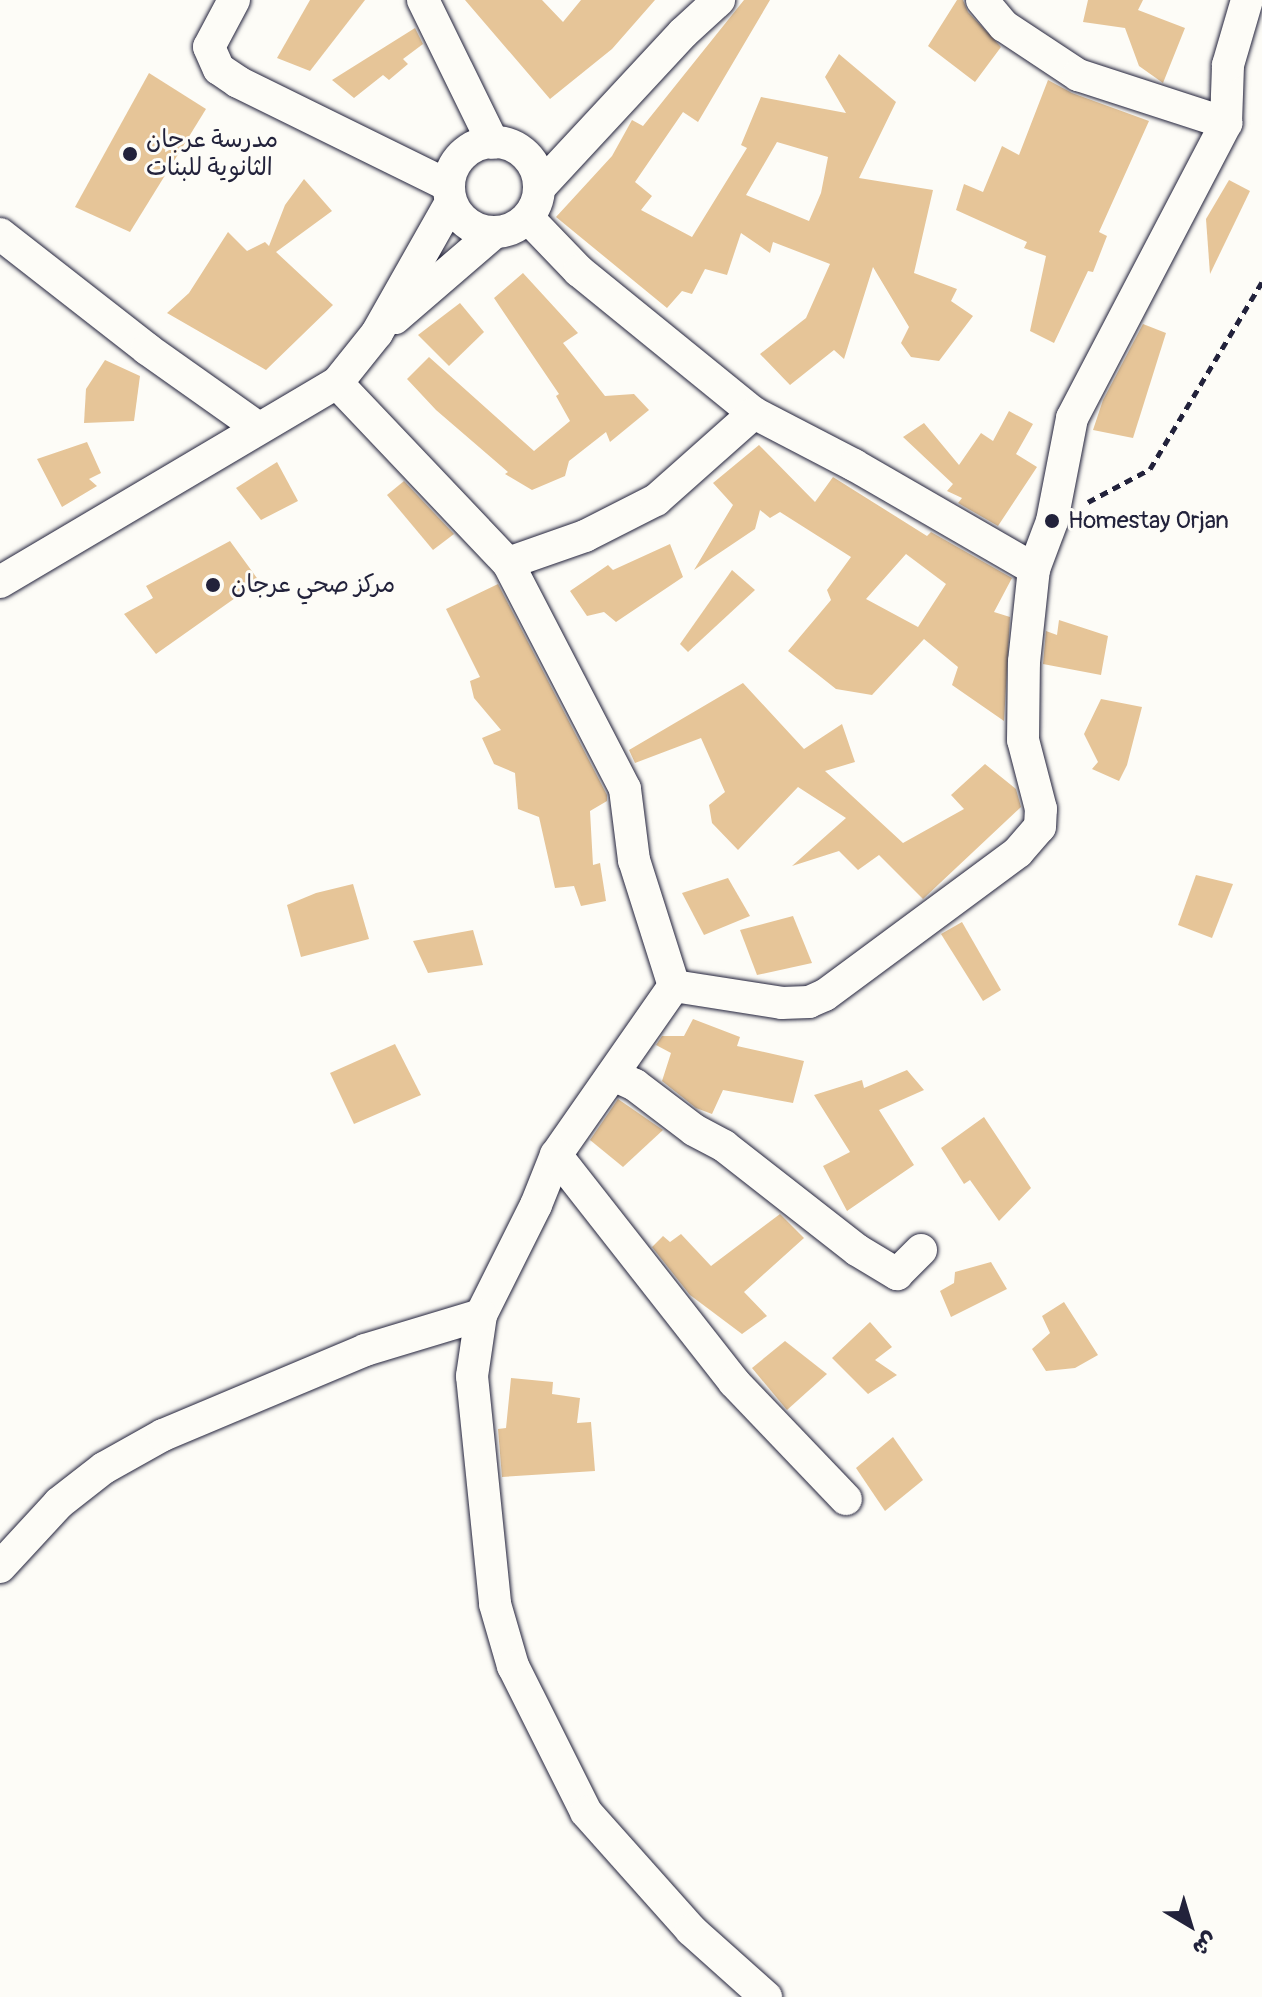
<!DOCTYPE html>
<meta charset="utf-8">
<style>
body{margin:0}
#map{position:relative;width:1262px;height:1997px;overflow:hidden;background:#fdfcf7;font-family:Pangolin,"Playpen Sans Arabic",sans-serif}
div>[style]{position:absolute}
.building>*{inset:0;background:#e6c598}
.path>*{height:5px;margin-top:-2.5px;transform-origin:0;background:repeating-linear-gradient(90deg,#22223b 0 8px,transparent 0 14px)}
.roads{filter:drop-shadow(0 0 2px #22223b) drop-shadow(0 0 2px #22223b)}
.minor>*{height:32px;margin:-16px;padding:0 16px;transform-origin:16px;border-radius:16px;background:#fdfcf7}
.minor>.ring{margin:-16px;padding:0;box-sizing:content-box;background:none;border:32px solid #fdfcf7;border-radius:50%}
.dots>*{width:22px;height:22px;translate:-50% -50%;box-sizing:border-box;border:4px solid #fdfcf7;border-radius:50%}
span{translate:-50% -50%;white-space:nowrap;text-align:center;line-height:1.15;-webkit-text-stroke:6px #fdfcf7;paint-order:stroke}
.poi-label{font-size:24px;color:#22223b}
.left{translate:0 -50%;text-align:left}
.north{position:absolute;left:1150px;top:1885px;width:80px;height:80px;-webkit-text-stroke:6px #fdfcf7;paint-order:stroke;rotate:142deg;font-size:22px;font-weight:700;line-height:32px;text-align:center;color:#22223b}
.north::after{content:'';display:block;margin:auto;width:28px;height:36px;background:#22223b;clip-path:polygon(50% 0,100% 100%,50% 72%,0 100%)}
</style>
<div id="map">
<div class="building">
<div style="clip-path:polygon(310px 0,365px 0,310px 71px,277px 58px)"></div>
<div style="clip-path:polygon(465px 0,542px 0,563px 22px,581px 0,655px 0,612px 49px,550px 99px)"></div>
<div style="clip-path:polygon(evenodd,744px 0,770px 0,698px 122px,683px 112px,635px 182px,652px 196px,641px 210px,692px 237px,747px 148px,741px 145px,761px 97px,846px 113px,825px 77px,839px 54px,896px 102px,859px 178px,933px 190px,914px 273px,957px 289px,951px 301px,973px 316px,939px 361px,911px 357px,901px 343px,909px 327px,873px 267px,844px 359px,834px 350px,790px 385px,760px 354px,806px 318px,830px 264px,773px 242px,770px 253px,741px 233px,727px 275px,705px 269px,692px 294px,682px 291px,667px 308px,556px 217px,612px 156px,632px 120px,643px 126px,744px 0,777px 142px,828px 157px,821px 193px,809px 221px,746px 195px,777px 142px)"></div>
<div style="clip-path:polygon(957px 0,963px 0,968px 12px,1001px 47px,975px 82px,928px 46px)"></div>
<div style="clip-path:polygon(1088px 0,1143px 0,1138px 10px,1185px 28px,1163px 83px,1139px 66px,1125px 28px,1083px 22px)"></div>
<div style="clip-path:polygon(415px 28px,423px 44px,403px 59px,408px 64px,389px 80px,383px 75px,354px 98px,332px 80px)"></div>
<div style="clip-path:polygon(149px 73px,206px 109px,130px 232px,75px 207px)"></div>
<div style="clip-path:polygon(1048px 80px,1072px 93px,1149px 121px,1099px 232px,1107px 236px,1093px 272px,1088px 271px,1054px 343px,1030px 331px,1046px 256px,1024px 248px,1027px 242px,956px 210px,964px 184px,983px 192px,1002px 146px,1019px 155px)"></div>
<div style="clip-path:polygon(304px 179px,332px 211px,276px 252px,333px 305px,266px 370px,167px 313px,189px 293px,228px 232px,247px 251px,265px 242px,269px 246px,285px 205px)"></div>
<div style="clip-path:polygon(1229px 180px,1250px 191px,1210px 274px,1206px 219px)"></div>
<div style="clip-path:polygon(523px 273px,578px 333px,563px 343px,605px 396px,634px 394px,649px 410px,610px 442px,606px 432px,569px 461px,565px 476px,532px 490px,505px 474px,508px 472px,436px 410px,407px 379px,429px 357px,534px 451px,570px 421px,556px 396px,559px 394px,494px 298px)"></div>
<div style="clip-path:polygon(460px 303px,484px 332px,449px 366px,418px 335px)"></div>
<div style="clip-path:polygon(1143px 324px,1166px 333px,1133px 438px,1093px 430px,1103px 400px)"></div>
<div style="clip-path:polygon(105px 360px,140px 376px,134px 421px,84px 423px,86px 389px)"></div>
<div style="clip-path:polygon(1009px 411px,1033px 424px,1016px 454px,1037px 467px,998px 526px,958px 503px,962px 498px,947px 491px,953px 484px,903px 437px,924px 423px,959px 465px,981px 433px,993px 441px)"></div>
<div style="clip-path:polygon(87px 442px,101px 473px,89px 479px,97px 486px,62px 507px,37px 459px)"></div>
<div style="clip-path:polygon(evenodd,759px 445px,815px 502px,833px 477px,927px 536px,931px 532px,1012px 578px,994px 612px,1010px 617px,1004px 721px,952px 685px,958px 667px,924px 639px,872px 695px,836px 689px,788px 651px,831px 600px,827px 590px,851px 557px,780px 512px,770px 518px,760px 510px,755px 529px,694px 570px,733px 505px,713px 483px,759px 445px,906px 554px,946px 584px,918px 627px,866px 599px,906px 554px)"></div>
<div style="clip-path:polygon(277px 462px,298px 501px,261px 520px,236px 488px)"></div>
<div style="clip-path:polygon(404px 481px,454px 534px,433px 550px,387px 495px)"></div>
<div style="clip-path:polygon(230px 541px,259px 581px,156px 654px,124px 614px,153px 598px,146px 586px)"></div>
<div style="clip-path:polygon(670px 544px,683px 577px,616px 622px,604px 612px,587px 616px,570px 591px,608px 565px,613px 570px)"></div>
<div style="clip-path:polygon(732px 570px,755px 590px,688px 652px,680px 644px)"></div>
<div style="clip-path:polygon(498px 584px,607px 795px,607px 801px,590px 811px,593px 865px,600px 863px,606px 901px,581px 906px,574px 886px,555px 888px,539px 817px,518px 809px,515px 773px,494px 764px,482px 738px,501px 730px,474px 698px,470px 681px,480px 677px,446px 609px)"></div>
<div style="clip-path:polygon(1059px 620px,1108px 636px,1101px 675px,1043px 664px,1046px 631px,1057px 635px)"></div>
<div style="clip-path:polygon(743px 683px,804px 749px,842px 724px,855px 762px,825px 771px,903px 843px,964px 809px,951px 795px,985px 764px,1016px 789px,1021px 807px,923px 899px,879px 855px,858px 870px,839px 851px,792px 866px,846px 818px,798px 787px,738px 850px,712px 823px,709px 805px,725px 792px,701px 738px,635px 763px,629px 750px)"></div>
<div style="clip-path:polygon(1101px 699px,1142px 707px,1127px 765px,1119px 781px,1092px 769px,1098px 762px,1084px 734px)"></div>
<div style="clip-path:polygon(1196px 875px,1233px 884px,1212px 938px,1178px 925px)"></div>
<div style="clip-path:polygon(728px 878px,750px 916px,704px 935px,682px 893px)"></div>
<div style="clip-path:polygon(353px 884px,369px 939px,301px 957px,287px 905px,316px 893px)"></div>
<div style="clip-path:polygon(793px 916px,812px 963px,757px 975px,740px 930px)"></div>
<div style="clip-path:polygon(962px 922px,1001px 990px,983px 1001px,941px 934px)"></div>
<div style="clip-path:polygon(473px 930px,483px 965px,428px 973px,413px 941px)"></div>
<div style="clip-path:polygon(693px 1019px,740px 1037px,737px 1046px,804px 1061px,793px 1103px,723px 1090px,712px 1114px,696px 1108px,662px 1081px,671px 1053px,656px 1045px,662px 1036px,684px 1036px)"></div>
<div style="clip-path:polygon(395px 1044px,421px 1095px,354px 1124px,330px 1073px)"></div>
<div style="clip-path:polygon(907px 1070px,924px 1090px,879px 1110px,914px 1165px,847px 1211px,823px 1166px,850px 1152px,814px 1095px,862px 1080px,864px 1088px)"></div>
<div style="clip-path:polygon(618px 1099px,663px 1130px,623px 1167px,590px 1140px)"></div>
<div style="clip-path:polygon(984px 1117px,1031px 1188px,999px 1221px,970px 1180px,964px 1184px,941px 1148px)"></div>
<div style="clip-path:polygon(780px 1214px,804px 1238px,744px 1292px,767px 1316px,742px 1334px,690px 1295px,652px 1247px,663px 1236px,670px 1242px,681px 1234px,711px 1266px)"></div>
<div style="clip-path:polygon(991px 1262px,1007px 1289px,951px 1317px,940px 1291px,954px 1283px,955px 1272px)"></div>
<div style="clip-path:polygon(1064px 1302px,1098px 1355px,1075px 1368px,1046px 1371px,1032px 1349px,1050px 1333px,1042px 1316px)"></div>
<div style="clip-path:polygon(870px 1322px,892px 1347px,875px 1360px,897px 1375px,868px 1394px,832px 1358px)"></div>
<div style="clip-path:polygon(785px 1341px,827px 1374px,787px 1410px,752px 1368px)"></div>
<div style="clip-path:polygon(511px 1378px,553px 1382px,552px 1394px,580px 1398px,577px 1423px,591px 1422px,595px 1471px,502px 1477px,498px 1429px,506px 1428px)"></div>
<div style="clip-path:polygon(893px 1437px,923px 1480px,885px 1511px,856px 1468px)"></div>
</div>
<div class="path">
<div style="left:1088px;top:502px;width:70px;rotate:-28deg"></div>
<div style="left:1150px;top:469px;width:218px;rotate:-59.1deg"></div>
</div>
<div class="roads">
<div class="minor">
<div style="left:234px;top:0;width:53px;rotate:118deg"></div>
<div style="left:209px;top:47px;width:24px;rotate:66deg"></div>
<div style="left:219px;top:69px;width:23px;rotate:34deg"></div>
<div style="left:238px;top:82px;width:235px;rotate:26.2deg"></div>
<div style="left:423px;top:0;width:159px;rotate:63.9deg"></div>
<div style="left:982px;top:0;width:34px;rotate:50deg"></div>
<div style="left:1004px;top:26px;width:89px;rotate:33.5deg"></div>
<div style="left:1078px;top:75px;width:156px;rotate:18deg"></div>
<div class="ring" style="left:449px;top:142px;width:58px;height:58px"></div>
<div style="left:539px;top:188px;width:212px;rotate:-47.1deg"></div>
<div style="left:683px;top:33px;width:49px;rotate:-42.5deg"></div>
<div style="left:528px;top:218px;width:74px;rotate:46.1deg"></div>
<div style="left:579px;top:271px;width:225px;rotate:39.1deg"></div>
<div style="left:754px;top:413px;width:113px;rotate:27.5deg"></div>
<div style="left:854px;top:465px;width:208px;rotate:30deg"></div>
<div style="left:0;top:234px;width:187px;rotate:38deg"></div>
<div style="left:147px;top:349px;width:135px;rotate:35.3deg"></div>
<div style="left:395px;top:318px;width:132px;rotate:-40.7deg"></div>
<div style="left:337px;top:383px;width:248px;rotate:46.5deg"></div>
<div style="left:508px;top:563px;width:254px;rotate:62.6deg"></div>
<div style="left:625px;top:789px;width:72px;rotate:82.8deg"></div>
<div style="left:634px;top:860px;width:132px;rotate:72.4deg"></div>
<div style="left:674px;top:986px;width:206px;rotate:124.9deg"></div>
<div style="left:556px;top:1155px;width:54px;rotate:111.8deg"></div>
<div style="left:536px;top:1205px;width:123px;rotate:116.6deg"></div>
<div style="left:481px;top:1315px;width:62px;rotate:98.4deg"></div>
<div style="left:472px;top:1376px;width:229px;rotate:84.2deg"></div>
<div style="left:495px;top:1604px;width:65px;rotate:73.8deg"></div>
<div style="left:513px;top:1666px;width:163px;rotate:63.4deg"></div>
<div style="left:586px;top:1812px;width:158px;rotate:48.3deg"></div>
<div style="left:691px;top:1930px;width:101px;rotate:41.8deg"></div>
<div style="left:508px;top:563px;width:82px;rotate:-19.3deg"></div>
<div style="left:585px;top:536px;width:80px;rotate:-26.9deg"></div>
<div style="left:656px;top:500px;width:131px;rotate:-41.6deg"></div>
<div style="left:0;top:582px;width:391px;rotate:-30.6deg"></div>
<div style="left:337px;top:383px;width:64px;rotate:-51.3deg"></div>
<div style="left:377px;top:333px;width:150px;rotate:-60.5deg"></div>
<div style="left:674px;top:986px;width:109px;rotate:8.9deg"></div>
<div style="left:782px;top:1003px;width:27px;rotate:-2deg"></div>
<div style="left:809px;top:1002px;width:17px;rotate:-24deg"></div>
<div style="left:825px;top:995px;width:240px;rotate:-36.5deg"></div>
<div style="left:1018px;top:852px;width:33px;rotate:-49deg"></div>
<div style="left:1040px;top:827px;width:18px;rotate:-87deg"></div>
<div style="left:1041px;top:809px;width:71px;rotate:-104.6deg"></div>
<div style="left:1023px;top:740px;width:78px;rotate:-89.3deg"></div>
<div style="left:1024px;top:662px;width:94px;rotate:-83.9deg"></div>
<div style="left:1034px;top:569px;width:51px;rotate:-69.4deg"></div>
<div style="left:1052px;top:521px;width:105px;rotate:-79deg"></div>
<div style="left:1072px;top:418px;width:333px;rotate:-62.4deg"></div>
<div style="left:1226px;top:123px;width:58px;rotate:-88deg"></div>
<div style="left:1228px;top:65px;width:68px;rotate:-73.7deg"></div>
<div style="left:613px;top:1075px;width:24px;rotate:24deg"></div>
<div style="left:635px;top:1085px;width:74px;rotate:37.3deg"></div>
<div style="left:694px;top:1130px;width:34px;rotate:28deg"></div>
<div style="left:724px;top:1146px;width:169px;rotate:38deg"></div>
<div style="left:857px;top:1250px;width:47px;rotate:31deg"></div>
<div style="left:897px;top:1274px;width:34px;rotate:-45deg"></div>
<div style="left:556px;top:1155px;width:288px;rotate:51.9deg"></div>
<div style="left:734px;top:1382px;width:162px;rotate:46.3deg"></div>
<div style="left:0;top:1567px;width:87px;rotate:-47.3deg"></div>
<div style="left:59px;top:1503px;width:57px;rotate:-37.9deg"></div>
<div style="left:104px;top:1468px;width:68px;rotate:-29.2deg"></div>
<div style="left:163px;top:1435px;width:219px;rotate:-22.8deg"></div>
<div style="left:365px;top:1350px;width:121px;rotate:-16.8deg"></div>
</div>
</div>
<div class="dots">
<div style="left:130px;top:154px;background:#22223b"></div>
<div style="left:1052px;top:521px;background:#22223b"></div>
<div style="left:213px;top:585px;background:#22223b"></div>
</div>
<div class="poi-label">
<span class="left" style="left:146px;top:154px">مدرسة عرجان<br>الثانوية للبنات</span>
<span class="left" style="left:1068px;top:521px">Homestay Orjan</span>
<span class="left" style="left:231px;top:585px">مركز صحي عرجان</span>
</div>
<div class="north">ش</div>
</div>
